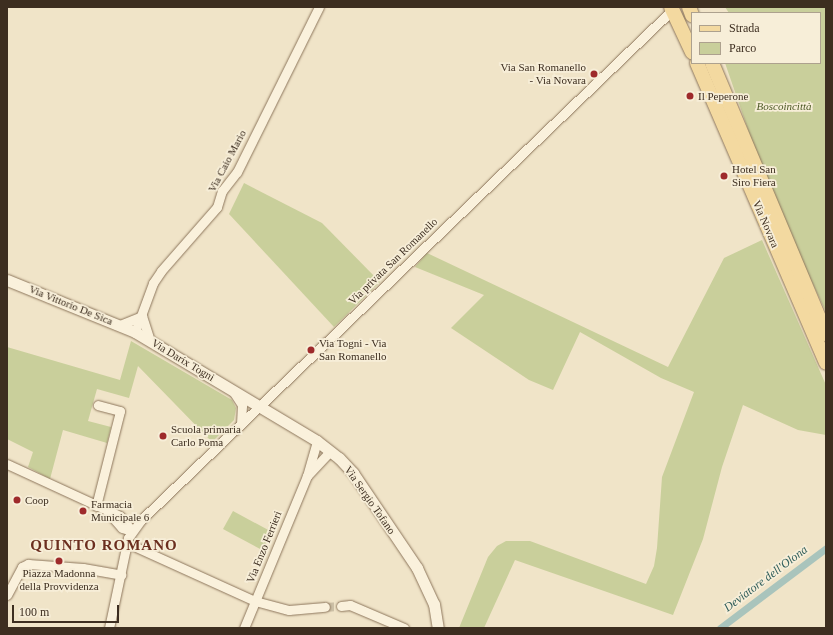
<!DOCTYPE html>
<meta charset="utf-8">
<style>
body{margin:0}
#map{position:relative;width:833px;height:635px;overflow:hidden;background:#f0e4c8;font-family:Georgia,serif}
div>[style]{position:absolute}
.green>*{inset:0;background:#c9cf9b}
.canal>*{height:7px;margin:-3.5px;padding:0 3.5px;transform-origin:3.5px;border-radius:3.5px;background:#a9c4bc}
.minor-tunnel>*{height:9px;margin-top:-4.5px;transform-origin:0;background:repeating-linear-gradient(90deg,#ccc0a6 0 9px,transparent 0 13.5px)}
.roads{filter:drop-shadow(0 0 1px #8d765c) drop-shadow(0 0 1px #8d765c)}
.minor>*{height:9px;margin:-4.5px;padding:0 4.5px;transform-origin:4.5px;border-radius:4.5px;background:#faf1dc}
.tertiary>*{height:11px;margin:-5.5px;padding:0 5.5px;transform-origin:5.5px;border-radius:5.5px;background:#faf1dc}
.primary>*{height:14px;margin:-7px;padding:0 7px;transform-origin:7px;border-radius:7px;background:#f3d9a0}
.dots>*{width:11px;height:11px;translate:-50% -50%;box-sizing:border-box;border:2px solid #f7eed8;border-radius:50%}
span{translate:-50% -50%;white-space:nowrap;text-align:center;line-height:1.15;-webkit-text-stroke:3.5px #f7eed8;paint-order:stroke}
.poi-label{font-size:11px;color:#3d2e20}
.right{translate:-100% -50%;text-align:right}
.left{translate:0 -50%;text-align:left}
.park-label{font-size:11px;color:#4d5a26;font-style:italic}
.street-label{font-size:11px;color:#3d2e20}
.water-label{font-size:12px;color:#2f5d5a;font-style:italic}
.district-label{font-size:15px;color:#6b2e1e;font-weight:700;letter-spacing:1px}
.frame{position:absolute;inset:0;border:8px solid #3d2e20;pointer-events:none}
.legend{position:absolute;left:691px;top:12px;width:130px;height:52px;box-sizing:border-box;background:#f7eed8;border:1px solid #ada18e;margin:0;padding:5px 7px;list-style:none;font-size:12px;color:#3d2e20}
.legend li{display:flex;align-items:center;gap:8px;height:20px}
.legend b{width:20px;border:1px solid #ada18e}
.scale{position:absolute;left:12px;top:605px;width:107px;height:18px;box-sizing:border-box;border:2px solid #3d2e20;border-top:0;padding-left:5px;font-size:12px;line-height:14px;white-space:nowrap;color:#3d2e20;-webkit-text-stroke:3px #f7eed8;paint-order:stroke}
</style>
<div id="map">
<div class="green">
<div style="clip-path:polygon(725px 7px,826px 7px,826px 312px,770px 193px,725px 63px,820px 63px,820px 13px,729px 13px)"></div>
<div style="clip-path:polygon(244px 183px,322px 223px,380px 282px,334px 327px,229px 214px)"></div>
<div style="clip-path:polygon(762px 240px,826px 385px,826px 435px,798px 430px,743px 405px,722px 467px,703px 539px,673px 615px,515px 560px,484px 628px,459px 628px,488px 557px,497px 546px,506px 541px,530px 541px,646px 584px,654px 566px,657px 548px,662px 477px,694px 392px,661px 378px,580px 332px,553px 390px,529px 380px,451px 328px,484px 295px,415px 267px,427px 253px,668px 367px,724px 258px)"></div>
<div style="clip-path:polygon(131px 341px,232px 400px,236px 408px,234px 420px,212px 442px,138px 366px,129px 398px,97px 389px,88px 421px,111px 427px,107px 443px,63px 430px,50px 479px,28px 467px,33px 452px,7px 439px,7px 347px,120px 380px)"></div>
<div style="clip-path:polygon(233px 511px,272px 532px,262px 550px,223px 529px)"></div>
</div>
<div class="canal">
<div style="left:720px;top:628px;width:133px;rotate:-37deg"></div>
</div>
<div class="minor-tunnel">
<div style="left:325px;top:607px;width:16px;rotate:-4deg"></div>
</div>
<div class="roads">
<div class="minor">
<div style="left:142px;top:316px;width:25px;rotate:72deg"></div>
<div style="left:120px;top:325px;width:24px;rotate:-22deg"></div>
<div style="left:135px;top:332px;width:52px;rotate:-69.8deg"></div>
<div style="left:153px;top:283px;width:14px;rotate:-56deg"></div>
<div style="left:161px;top:271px;width:85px;rotate:-48.8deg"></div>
<div style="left:217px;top:207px;width:17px;rotate:-73deg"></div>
<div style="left:222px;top:191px;width:24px;rotate:-52deg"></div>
<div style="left:237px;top:172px;width:184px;rotate:-63.6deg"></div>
<div style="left:233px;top:391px;width:17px;rotate:57deg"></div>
<div style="left:242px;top:405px;width:19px;rotate:93deg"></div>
<div style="left:7px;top:464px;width:124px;rotate:24.7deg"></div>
<div style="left:120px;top:516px;width:19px;rotate:51deg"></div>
<div style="left:307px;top:476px;width:34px;rotate:-47deg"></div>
<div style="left:96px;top:506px;width:98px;rotate:-75.8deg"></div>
<div style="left:120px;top:411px;width:23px;rotate:-165deg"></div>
<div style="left:108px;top:512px;width:21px;rotate:49deg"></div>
<div style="left:122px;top:528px;width:10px;rotate:17deg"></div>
<div style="left:127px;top:543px;width:141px;rotate:24.4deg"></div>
<div style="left:255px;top:601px;width:35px;rotate:15deg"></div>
<div style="left:289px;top:610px;width:36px;rotate:-5deg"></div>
<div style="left:7px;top:595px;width:32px;rotate:-62deg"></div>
<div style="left:22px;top:567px;width:7px;rotate:-27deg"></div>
<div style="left:28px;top:564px;width:55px;rotate:4.2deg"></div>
<div style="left:83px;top:568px;width:39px;rotate:10deg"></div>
<div style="left:341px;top:606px;width:9px;rotate:-6deg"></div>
<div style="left:350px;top:605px;width:59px;rotate:23.1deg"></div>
<div style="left:109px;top:628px;width:92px;rotate:-78.1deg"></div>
<div style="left:128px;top:538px;width:22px;rotate:-54deg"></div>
<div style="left:141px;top:520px;width:736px;rotate:-43.84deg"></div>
<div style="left:244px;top:628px;width:165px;rotate:-67.5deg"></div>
<div style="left:307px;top:476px;width:36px;rotate:-74deg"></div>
</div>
<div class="tertiary">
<div style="left:7px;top:280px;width:138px;rotate:22.1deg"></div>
<div style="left:135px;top:332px;width:212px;rotate:30.9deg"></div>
<div style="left:317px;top:441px;width:28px;rotate:38deg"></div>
<div style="left:339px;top:458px;width:21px;rotate:47deg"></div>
<div style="left:353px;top:473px;width:115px;rotate:56deg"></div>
<div style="left:417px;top:568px;width:40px;rotate:65deg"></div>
<div style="left:434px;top:604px;width:24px;rotate:81deg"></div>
</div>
<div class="primary">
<div style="left:671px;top:7px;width:50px;rotate:65deg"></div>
<div style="left:689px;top:7px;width:9px;rotate:69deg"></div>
<div style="left:697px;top:63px;width:326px;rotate:66.7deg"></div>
<div style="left:712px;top:63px;width:294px;rotate:67.2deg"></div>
</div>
</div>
<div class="dots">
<div style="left:594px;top:74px;background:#9e2a2b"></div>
<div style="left:690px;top:96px;background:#9e2a2b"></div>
<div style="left:724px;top:176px;background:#9e2a2b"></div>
<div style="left:311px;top:350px;background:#9e2a2b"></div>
<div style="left:163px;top:436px;background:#9e2a2b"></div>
<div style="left:17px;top:500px;background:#9e2a2b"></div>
<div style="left:83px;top:511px;background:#9e2a2b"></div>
<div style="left:59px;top:561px;background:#9e2a2b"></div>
</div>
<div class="poi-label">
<span class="right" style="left:586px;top:74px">Via San Romanello<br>- Via Novara</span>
<span class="left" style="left:698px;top:96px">Il Peperone</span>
<span class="left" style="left:732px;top:176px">Hotel San<br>Siro Fiera</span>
<span class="left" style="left:319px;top:350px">Via Togni - Via<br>San Romanello</span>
<span class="left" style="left:171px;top:436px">Scuola primaria<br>Carlo Poma</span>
<span class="left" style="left:25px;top:500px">Coop</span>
<span class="left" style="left:91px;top:511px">Farmacia<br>Municipale 6</span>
<span style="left:59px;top:580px">Piazza Madonna<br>della Provvidenza</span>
</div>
<div class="park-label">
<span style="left:784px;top:106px">Boscoincittà</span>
</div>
<div class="street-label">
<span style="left:227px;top:161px;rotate:-62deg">Via Caio Mario</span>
<span style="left:766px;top:224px;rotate:67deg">Via Novara</span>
<span style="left:393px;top:261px;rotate:-44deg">Via privata San Romanello</span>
<span style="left:71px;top:305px;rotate:22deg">Via Vittorio De Sica</span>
<span style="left:183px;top:360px;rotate:31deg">Via Darix Togni</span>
<span style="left:370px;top:500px;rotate:55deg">Via Sergio Tofano</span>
<span style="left:264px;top:547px;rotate:-68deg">Via Enzo Ferrieri</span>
</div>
<div class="water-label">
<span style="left:766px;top:579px;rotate:-37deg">Deviatore dell'Olona</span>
</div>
<div class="district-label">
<span style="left:104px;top:546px">QUINTO ROMANO</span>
</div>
<div class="frame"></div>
<ul class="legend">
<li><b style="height:5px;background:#f3d9a0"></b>Strada</li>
<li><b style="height:11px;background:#c9cf9b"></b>Parco</li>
</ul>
<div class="scale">100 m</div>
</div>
